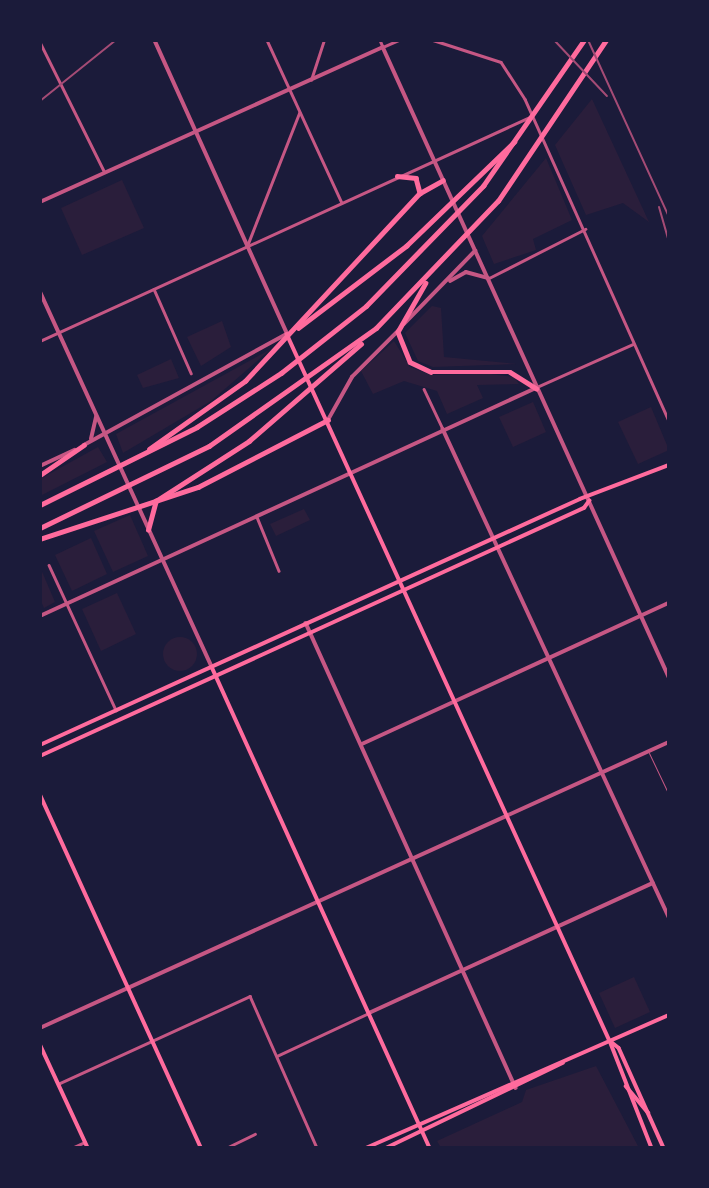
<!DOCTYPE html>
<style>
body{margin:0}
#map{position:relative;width:709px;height:1188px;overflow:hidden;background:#1b1b3a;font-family:Signika,sans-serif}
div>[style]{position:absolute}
.green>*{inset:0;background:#2a1e3b}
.round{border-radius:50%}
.service>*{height:1px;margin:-0.5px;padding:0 0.5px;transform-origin:0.5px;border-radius:0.5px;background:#c65784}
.minor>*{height:2.5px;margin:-1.25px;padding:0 1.25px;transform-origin:1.25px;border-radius:1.25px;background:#c65784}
.tertiary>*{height:3.5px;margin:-1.75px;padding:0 1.75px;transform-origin:1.75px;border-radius:1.75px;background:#c65784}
.secondary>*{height:3.5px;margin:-1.75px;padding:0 1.75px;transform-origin:1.75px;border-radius:1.75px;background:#ff6b9d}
.motorway>*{height:4.5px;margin:-2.25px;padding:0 2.25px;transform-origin:2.25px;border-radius:2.25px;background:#ff6b9d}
.rail>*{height:2px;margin:-1px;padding:0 1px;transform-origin:1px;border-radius:1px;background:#a44b75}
span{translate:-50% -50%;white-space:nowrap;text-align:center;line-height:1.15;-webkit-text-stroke:7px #1b1b3a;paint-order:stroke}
.frame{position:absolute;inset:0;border:42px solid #1b1b3a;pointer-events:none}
</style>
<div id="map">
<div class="green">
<div style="clip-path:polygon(592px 99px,649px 222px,623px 203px,586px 215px,555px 145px)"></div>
<div style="clip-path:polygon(546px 158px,572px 220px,533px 239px,536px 250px,494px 264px,482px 236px)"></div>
<div style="clip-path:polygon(122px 180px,144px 228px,82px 255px,61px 208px)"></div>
<div style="clip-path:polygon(432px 306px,441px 308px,444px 357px,517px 364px,433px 367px,418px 361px,405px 333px)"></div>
<div style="clip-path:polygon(222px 321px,231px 347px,201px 366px,187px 337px)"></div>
<div style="clip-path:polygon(394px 341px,410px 367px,431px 375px,490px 374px,514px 377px,519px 384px,477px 385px,483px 398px,447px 414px,437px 391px,404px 381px,373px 394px,361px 371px)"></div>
<div style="clip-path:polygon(271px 349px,211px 401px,123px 453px,116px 434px)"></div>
<div style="clip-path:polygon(171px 359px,179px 378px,143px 388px,137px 375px)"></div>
<div style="clip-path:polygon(533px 402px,546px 432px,513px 447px,499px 417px)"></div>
<div style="clip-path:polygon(651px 407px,669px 450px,638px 464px,618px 422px)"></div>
<div style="clip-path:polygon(98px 447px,107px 462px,40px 496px,40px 479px)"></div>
<div style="clip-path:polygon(304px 509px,310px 520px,276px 536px,270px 524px)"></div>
<div style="clip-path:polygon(130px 515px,148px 556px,113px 572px,94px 531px)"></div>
<div style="clip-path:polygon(91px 538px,107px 574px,72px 591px,55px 555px)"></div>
<div style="clip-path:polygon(40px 567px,55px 602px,44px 608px,40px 599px)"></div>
<div style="clip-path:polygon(117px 593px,136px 634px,101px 651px,82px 609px)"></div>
<div class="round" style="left:163px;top:637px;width:34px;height:34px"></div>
<div style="clip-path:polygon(634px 977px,650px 1012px,615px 1028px,599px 993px)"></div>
<div style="clip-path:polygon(596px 1066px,639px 1148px,441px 1148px,437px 1141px,522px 1102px,526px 1090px)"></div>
</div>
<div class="service">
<div style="left:649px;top:753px;width:47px;rotate:64.5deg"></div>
</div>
<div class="minor">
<div style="left:267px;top:40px;width:179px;rotate:65.3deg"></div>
<div style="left:380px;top:40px;width:8px;rotate:67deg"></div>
<div style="left:383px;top:47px;width:17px;rotate:-24deg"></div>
<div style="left:433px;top:40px;width:71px;rotate:17.9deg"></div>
<div style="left:501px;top:62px;width:44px;rotate:57deg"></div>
<div style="left:525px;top:99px;width:353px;rotate:65.9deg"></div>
<div style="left:40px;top:42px;width:144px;rotate:63.6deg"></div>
<div style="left:311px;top:80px;width:42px;rotate:-72deg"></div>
<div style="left:247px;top:246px;width:143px;rotate:-68.6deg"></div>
<div style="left:489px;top:278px;width:108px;rotate:-27deg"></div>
<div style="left:154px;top:289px;width:92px;rotate:66.2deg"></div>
<div style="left:40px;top:341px;width:539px;rotate:-24.57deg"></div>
<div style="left:537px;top:387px;width:105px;rotate:-24.1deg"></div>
<div style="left:424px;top:389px;width:44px;rotate:64.6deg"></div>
<div style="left:257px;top:517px;width:58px;rotate:67.8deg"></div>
<div style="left:49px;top:565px;width:160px;rotate:65.2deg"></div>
<div style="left:277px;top:1056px;width:102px;rotate:-25.1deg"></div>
<div style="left:58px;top:1084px;width:211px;rotate:-24.6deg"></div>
<div style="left:250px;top:996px;width:166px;rotate:66.2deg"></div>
<div style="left:72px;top:1148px;width:14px;rotate:-25deg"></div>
<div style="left:226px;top:1148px;width:32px;rotate:-26deg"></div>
</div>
<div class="tertiary">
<div style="left:40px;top:202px;width:376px;rotate:-24.3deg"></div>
<div style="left:383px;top:47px;width:692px;rotate:65.58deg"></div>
<div style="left:450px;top:281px;width:18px;rotate:-29deg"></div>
<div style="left:466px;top:272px;width:23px;rotate:15deg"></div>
<div style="left:40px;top:291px;width:413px;rotate:65.4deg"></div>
<div style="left:404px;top:324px;width:102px;rotate:-45.8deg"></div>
<div style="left:328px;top:420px;width:49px;rotate:-60.8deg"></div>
<div style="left:352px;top:377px;width:66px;rotate:-45deg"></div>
<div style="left:443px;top:429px;width:538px;rotate:65.15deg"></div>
<div style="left:91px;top:439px;width:23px;rotate:-77deg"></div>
<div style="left:84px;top:445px;width:231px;rotate:-28.7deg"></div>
<div style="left:287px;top:334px;width:323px;rotate:-114.3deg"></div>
<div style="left:40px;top:466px;width:38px;rotate:-25deg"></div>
<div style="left:40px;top:616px;width:546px;rotate:-24.69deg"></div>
<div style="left:306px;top:623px;width:510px;rotate:65.7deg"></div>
<div style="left:362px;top:744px;width:338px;rotate:-24.7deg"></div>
<div style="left:369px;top:1013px;width:312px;rotate:-24.6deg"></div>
<div style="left:40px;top:1028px;width:691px;rotate:-24.45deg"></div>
</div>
<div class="secondary">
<div style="left:287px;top:334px;width:777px;rotate:65.45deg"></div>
<div style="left:610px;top:1041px;width:115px;rotate:68.6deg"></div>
<div style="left:212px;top:667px;width:528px;rotate:65.62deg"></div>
<div style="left:40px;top:745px;width:593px;rotate:-24.49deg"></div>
<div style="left:580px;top:499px;width:95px;rotate:-20.9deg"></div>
<div style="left:40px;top:756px;width:598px;rotate:-24.51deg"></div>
<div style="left:584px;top:508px;width:9px;rotate:-54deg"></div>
<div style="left:40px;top:794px;width:389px;rotate:65.5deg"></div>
<div style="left:610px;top:1041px;width:11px;rotate:38deg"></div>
<div style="left:619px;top:1048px;width:110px;rotate:65.8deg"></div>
<div style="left:40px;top:1044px;width:115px;rotate:65.2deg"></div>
<div style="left:626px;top:1086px;width:35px;rotate:50deg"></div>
<div style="left:366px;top:1148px;width:331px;rotate:-23.7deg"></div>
<div style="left:386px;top:1148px;width:196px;rotate:-25.7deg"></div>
</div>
<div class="motorway">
<div style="left:397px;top:176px;width:19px;rotate:6deg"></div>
<div style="left:416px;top:178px;width:16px;rotate:75deg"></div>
<div style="left:426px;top:283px;width:56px;rotate:119.7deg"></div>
<div style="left:398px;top:332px;width:32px;rotate:68deg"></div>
<div style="left:410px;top:362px;width:23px;rotate:25deg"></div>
<div style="left:431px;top:372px;width:79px"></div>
<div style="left:510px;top:372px;width:31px;rotate:32deg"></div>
<div style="left:298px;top:328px;width:136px;rotate:-37.2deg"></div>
<div style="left:406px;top:246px;width:150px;rotate:-43.9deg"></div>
<div style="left:149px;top:449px;width:118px;rotate:-35.3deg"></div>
<div style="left:245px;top:381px;width:257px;rotate:-47.1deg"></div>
<div style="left:420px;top:193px;width:26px;rotate:-29deg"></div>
<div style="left:40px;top:475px;width:53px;rotate:-34.3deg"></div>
<div style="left:40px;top:505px;width:175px;rotate:-26.4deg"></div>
<div style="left:197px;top:427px;width:100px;rotate:-32.7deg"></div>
<div style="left:281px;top:373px;width:108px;rotate:-38.2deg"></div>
<div style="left:366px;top:306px;width:168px;rotate:-45.7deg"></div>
<div style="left:483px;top:186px;width:178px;rotate:-55.3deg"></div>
<div style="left:40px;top:528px;width:188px;rotate:-25.9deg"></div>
<div style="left:209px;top:446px;width:204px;rotate:-35.2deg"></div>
<div style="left:376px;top:328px;width:176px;rotate:-46.2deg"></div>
<div style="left:498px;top:201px;width:194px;rotate:-56.1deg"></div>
<div style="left:148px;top:530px;width:30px;rotate:-75deg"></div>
<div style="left:156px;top:501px;width:111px;rotate:-32.8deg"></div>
<div style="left:249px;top:441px;width:148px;rotate:-40.9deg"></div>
<div style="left:40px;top:539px;width:166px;rotate:-18.2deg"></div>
<div style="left:198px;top:487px;width:146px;rotate:-27.3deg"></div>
</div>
<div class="rail">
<div style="left:554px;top:40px;width:77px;rotate:46.6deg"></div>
<div style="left:588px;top:40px;width:195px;rotate:65.4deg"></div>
<div style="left:40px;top:101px;width:97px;rotate:-38.8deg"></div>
<div style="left:659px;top:207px;width:36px;rotate:74deg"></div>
</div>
<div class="frame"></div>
</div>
